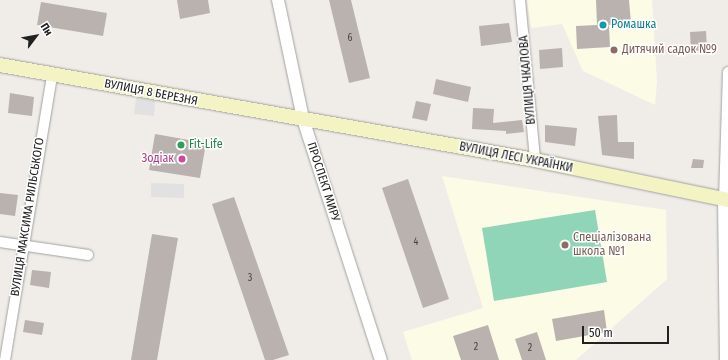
<!DOCTYPE html>
<meta charset="utf-8">
<style>
body{margin:0}
#map{position:relative;width:728px;height:360px;overflow:hidden;background:#f0ede8;font-family:"Fira Sans Condensed",sans-serif}
div>[style]{position:absolute}
.education>*{inset:0;background:#fcfbe6}
.pitch>*{inset:0;background:#90d5b7}
.parking>*{inset:0;background:#e1e1e1}
.building>*{inset:0;background:#b9b2ae}
.roads{filter:drop-shadow(0 0 1px #a2a2a2) drop-shadow(0 0 1px #a2a2a2)}
.minor>*{height:10px;margin:-5px;padding:0 5px;transform-origin:5px;border-radius:5px;background:#fff}
.tertiary>*{height:12px;margin:-6px;padding:0 6px;transform-origin:6px;border-radius:6px;background:#fff}
.secondary>*{height:14px;margin:-7px;padding:0 7px;transform-origin:7px;border-radius:7px;background:#f3f3c4}
.dots>*{width:11px;height:11px;translate:-50% -50%;box-sizing:border-box;border:2px solid #fff;border-radius:50%}
span{translate:-50% -50%;white-space:nowrap;text-align:center;line-height:1.15;-webkit-text-stroke:3px #fff;paint-order:stroke}
.number-label{font-size:10px;color:#474544}
.number-label span{-webkit-text-stroke-width:0}
.culture-label{font-size:12px;color:#0d838f}
.left{translate:0 -50%;text-align:left}
.education-label{font-size:12px;color:#785e54}
.street-label{font-size:12px;color:#212121}
.leisure-label{font-size:12px;color:#27864d}
.hotel-label{font-size:12px;color:#b23c85}
.right{translate:-100% -50%;text-align:right}
.north{position:absolute;left:16px;top:16px;width:40px;height:40px;-webkit-text-stroke:3px #fff;paint-order:stroke;rotate:58deg;font-size:11px;font-weight:700;line-height:16px;text-align:center;color:#212121}
.north::after{content:'';display:block;margin:auto;width:14px;height:18px;background:#212121;clip-path:polygon(50% 0,100% 100%,50% 72%,0 100%)}
.scale{position:absolute;left:582px;top:326px;width:87px;height:18px;box-sizing:border-box;border:2px solid #212121;border-top:0;padding-left:5px;font-size:12px;line-height:14px;white-space:nowrap;color:#212121;-webkit-text-stroke:3px #fff;paint-order:stroke}
</style>
<div id="map">
<div class="education">
<div style="clip-path:polygon(527px 0,652px 0,657px 82px,655px 105px,583px 71px,562px 24px,531px 28px)"></div>
<div style="clip-path:polygon(442px 176px,666px 210px,667px 279px,576px 360px,412px 360px,403px 332px,483px 308px)"></div>
</div>
<div class="pitch">
<div style="clip-path:polygon(595px 210px,607px 282px,494px 301px,482px 228px)"></div>
</div>
<div class="parking">
<div style="clip-path:polygon(136px 98px,155px 100px,154px 116px,134px 114px)"></div>
<div style="clip-path:polygon(151px 183px,184px 184px,184px 198px,151px 197px)"></div>
</div>
<div class="building">
<div style="clip-path:polygon(177px 0,208px 0,210px 13px,180px 19px)"></div>
<div style="clip-path:polygon(329px 0,351px 0,370px 78px,349px 83px)"></div>
<div style="clip-path:polygon(596px 0,629px 0,631px 23px,609px 25px,610px 47px,577px 49px,576px 26px,597px 25px)"></div>
<div style="clip-path:polygon(41px 2px,107px 13px,103px 36px,37px 25px)"></div>
<div style="clip-path:polygon(509px 23px,512px 42px,481px 46px,479px 26px)"></div>
<div style="clip-path:polygon(706px 31px,707px 50px,691px 51px,690px 32px)"></div>
<div style="clip-path:polygon(562px 48px,563px 67px,540px 69px,539px 50px)"></div>
<div style="clip-path:polygon(436px 79px,471px 87px,468px 102px,433px 94px)"></div>
<div style="clip-path:polygon(10px 93px,34px 97px,32px 116px,8px 113px)"></div>
<div style="clip-path:polygon(416px 101px,431px 104px,427px 121px,412px 118px)"></div>
<div style="clip-path:polygon(473px 108px,494px 109px,493px 123px,522px 120px,524px 132px,506px 134px,506px 131px,472px 129px)"></div>
<div style="clip-path:polygon(617px 115px,618px 142px,634px 142px,634px 159px,602px 155px,598px 116px)"></div>
<div style="clip-path:polygon(545px 125px,577px 128px,575px 146px,545px 142px)"></div>
<div style="clip-path:polygon(155px 134px,206px 143px,200px 178px,149px 170px)"></div>
<div style="clip-path:polygon(693px 159px,704px 160px,703px 168px,691px 168px)"></div>
<div style="clip-path:polygon(408px 179px,449px 299px,423px 308px,382px 188px)"></div>
<div style="clip-path:polygon(0 193px,18px 195px,15px 216px,0 214px)"></div>
<div style="clip-path:polygon(234px 197px,289px 355px,273px 360px,265px 360px,212px 204px)"></div>
<div style="clip-path:polygon(152px 234px,178px 238px,157px 360px,131px 360px)"></div>
<div style="clip-path:polygon(32px 270px,51px 272px,49px 288px,30px 285px)"></div>
<div style="clip-path:polygon(604px 310px,607px 332px,556px 341px,552px 319px)"></div>
<div style="clip-path:polygon(25px 320px,44px 323px,42px 335px,23px 332px)"></div>
<div style="clip-path:polygon(488px 325px,499px 360px,461px 360px,453px 336px)"></div>
<div style="clip-path:polygon(537px 332px,546px 360px,522px 360px,515px 339px)"></div>
</div>
<div class="roads">
<div class="minor">
<div style="left:520px;top:0;width:161px;rotate:84.6deg"></div>
<div style="left:724px;top:199px;width:127px;rotate:-88.2deg"></div>
<div style="left:0;top:242px;width:89px;rotate:8.4deg"></div>
<div style="left:5px;top:360px;width:289px;rotate:-80.6deg"></div>
</div>
<div class="tertiary">
<div style="left:278px;top:0;width:122px;rotate:78.1deg"></div>
<div style="left:303px;top:119px;width:253px;rotate:72.1deg"></div>
<div style="left:724px;top:199px;width:161px;rotate:89.3deg"></div>
</div>
<div class="secondary">
<div style="left:0;top:65px;width:543px;rotate:10.07deg"></div>
<div style="left:535px;top:160px;width:197px;rotate:11.7deg"></div>
</div>
</div>
<div class="dots">
<div style="left:603px;top:25px;background:#0f9aa8"></div>
<div style="left:614px;top:50px;background:#8d6e63"></div>
<div style="left:181px;top:145px;background:#2e9e5b"></div>
<div style="left:182px;top:159px;background:#d1479c"></div>
<div style="left:565px;top:245px;background:#8d6e63"></div>
</div>
<div class="number-label">
<span style="left:350px;top:39px">6</span>
<span style="left:416px;top:243px">4</span>
<span style="left:250px;top:279px">3</span>
<span style="left:476px;top:348px">2</span>
<span style="left:530px;top:349px">2</span>
</div>
<div class="culture-label">
<span class="left" style="left:611px;top:25px">Ромашка</span>
</div>
<div class="education-label">
<span class="left" style="left:622px;top:50px">Дитячий садок №9</span>
<span class="left" style="left:573px;top:245px">Спеціалізована<br>школа №1</span>
</div>
<div class="street-label">
<span style="left:528px;top:80px;rotate:-95deg">ВУЛИЦЯ ЧКАЛОВА</span>
<span style="left:151px;top:93px;rotate:11deg">ВУЛИЦЯ 8 БЕРЕЗНЯ</span>
<span style="left:516px;top:158px;rotate:11deg">ВУЛИЦЯ ЛЕСІ УКРАЇНКИ</span>
<span style="left:323px;top:182px;rotate:72deg">ПРОСПЕКТ МИРУ</span>
<span style="left:28px;top:217px;rotate:-81deg">ВУЛИЦЯ МАКСИМА РИЛЬСЬКОГО</span>
</div>
<div class="leisure-label">
<span class="left" style="left:189px;top:145px">Fit-Life</span>
</div>
<div class="hotel-label">
<span class="right" style="left:174px;top:159px">Зодіак</span>
</div>
<div class="north">Пн</div>
<div class="scale">50 m</div>
</div>
